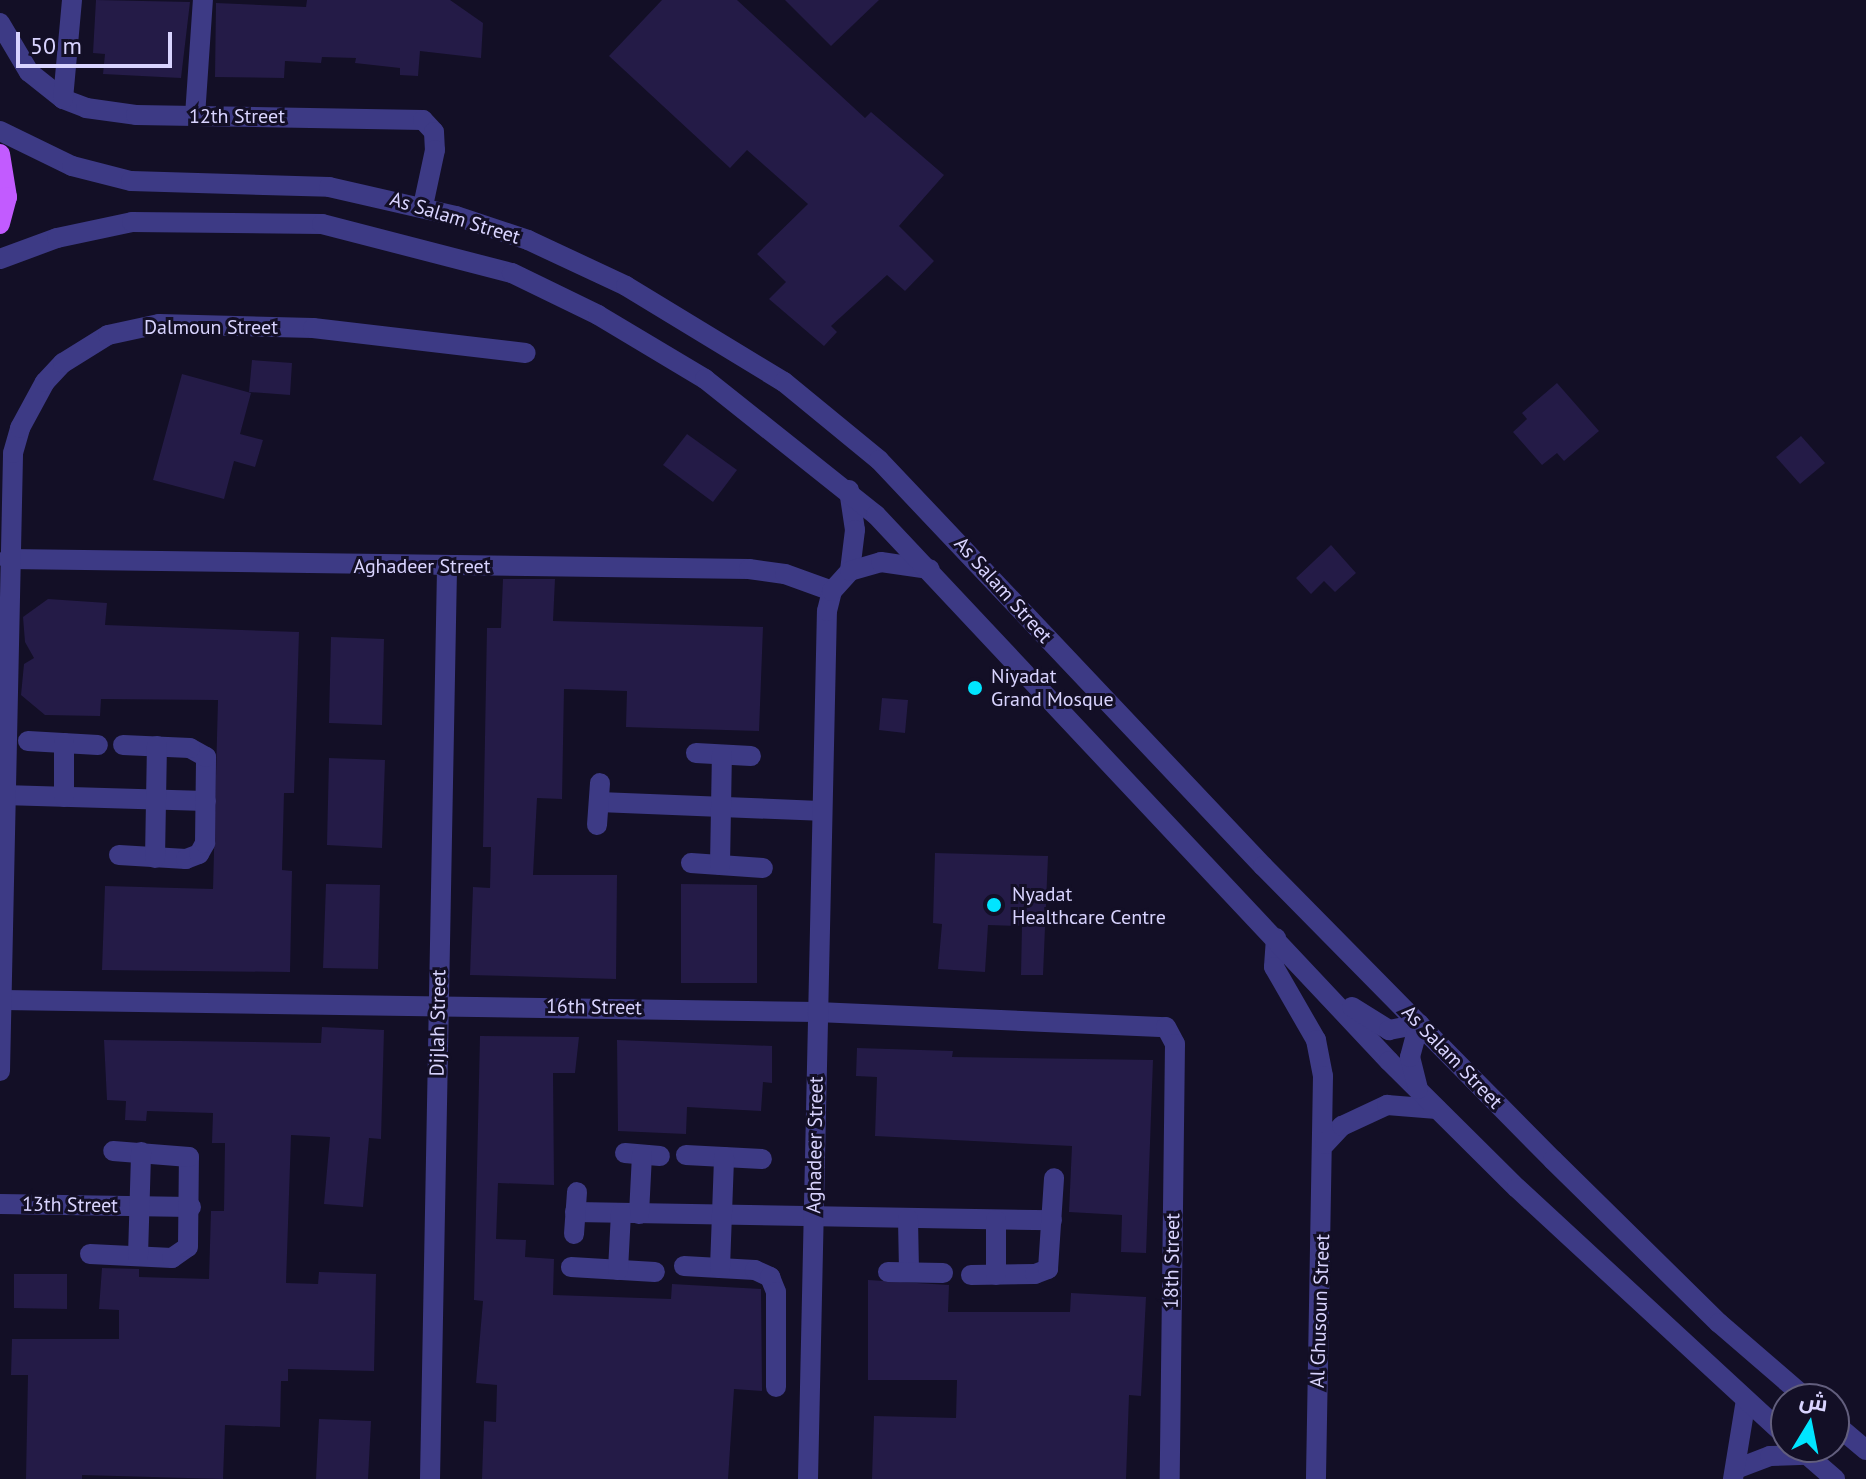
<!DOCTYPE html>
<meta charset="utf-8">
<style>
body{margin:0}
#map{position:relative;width:1866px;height:1479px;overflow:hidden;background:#130f26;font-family:"PT Sans",Cairo,sans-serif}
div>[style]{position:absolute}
.building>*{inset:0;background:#241b47}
.minor>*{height:20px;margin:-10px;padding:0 10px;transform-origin:10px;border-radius:10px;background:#3d3a85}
.tertiary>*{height:20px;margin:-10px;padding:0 10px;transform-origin:10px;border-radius:10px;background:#3d3a85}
.primary>*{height:20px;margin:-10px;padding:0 10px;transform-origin:10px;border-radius:10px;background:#c25bff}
.dots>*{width:22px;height:22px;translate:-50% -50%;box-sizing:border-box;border:4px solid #130f26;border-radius:50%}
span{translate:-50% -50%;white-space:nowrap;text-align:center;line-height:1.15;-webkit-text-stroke:6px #130f26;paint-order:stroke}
.street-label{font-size:20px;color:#d9d4ff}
.poi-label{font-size:20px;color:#d9d4ff}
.left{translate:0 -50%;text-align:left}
.north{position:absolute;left:1770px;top:1383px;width:80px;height:80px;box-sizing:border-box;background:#130f26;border:2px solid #625e7d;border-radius:50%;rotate:10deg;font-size:22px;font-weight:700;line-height:32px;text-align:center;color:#d9d4ff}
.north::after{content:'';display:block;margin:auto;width:28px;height:36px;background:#00e5ff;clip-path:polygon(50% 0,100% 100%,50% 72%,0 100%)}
.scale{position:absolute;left:16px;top:32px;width:156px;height:36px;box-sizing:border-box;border:4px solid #d9d4ff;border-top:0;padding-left:10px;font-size:24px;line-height:28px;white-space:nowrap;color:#d9d4ff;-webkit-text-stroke:6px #130f26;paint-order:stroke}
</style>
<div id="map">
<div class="building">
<div style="clip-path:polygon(96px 0,190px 2px,181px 78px,103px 74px,105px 54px,93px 53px)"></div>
<div style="clip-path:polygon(307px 0,450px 0,483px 23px,481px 58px,420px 51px,418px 76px,400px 75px,400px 68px,355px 63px,356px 58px,322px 57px,321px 63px,285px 61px,284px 78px,215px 77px,216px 3px,306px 7px)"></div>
<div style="clip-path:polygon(662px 0,737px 0,865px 118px,871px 112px,944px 175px,899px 226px,934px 261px,905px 291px,887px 275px,831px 326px,837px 332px,824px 346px,769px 299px,786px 282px,757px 254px,808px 204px,747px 150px,730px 168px,609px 56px)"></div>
<div style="clip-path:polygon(785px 0,879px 0,831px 46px)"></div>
<div style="clip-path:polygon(252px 360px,292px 363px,290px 395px,249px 392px)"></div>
<div style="clip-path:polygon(182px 374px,251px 393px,240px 434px,263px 440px,255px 467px,234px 461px,224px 499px,153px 480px)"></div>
<div style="clip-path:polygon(1557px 383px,1599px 431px,1564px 461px,1557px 453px,1542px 465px,1513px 432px,1527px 419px,1522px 413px)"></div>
<div style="clip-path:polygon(687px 434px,737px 470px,713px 502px,663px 465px)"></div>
<div style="clip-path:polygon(1801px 436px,1825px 463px,1800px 484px,1776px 457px)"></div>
<div style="clip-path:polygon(1331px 545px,1356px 573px,1335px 592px,1324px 581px,1311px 594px,1296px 578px)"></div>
<div style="clip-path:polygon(503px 579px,555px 579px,553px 621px,763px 627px,759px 731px,626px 727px,627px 691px,564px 689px,562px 799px,537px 798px,533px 875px,617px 875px,616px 979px,470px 975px,473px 887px,490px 888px,491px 847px,483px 847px,487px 628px,501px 628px)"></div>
<div style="clip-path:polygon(48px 599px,107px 603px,105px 625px,299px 632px,294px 793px,284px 793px,282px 870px,292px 871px,290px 972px,102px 970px,105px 886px,213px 889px,218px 700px,101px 699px,100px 716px,45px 715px,21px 695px,24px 664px,34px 658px,25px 642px,23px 617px)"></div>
<div style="clip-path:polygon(331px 637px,384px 639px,382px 725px,329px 723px)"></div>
<div style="clip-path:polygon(882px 698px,908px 700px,905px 733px,879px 730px)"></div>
<div style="clip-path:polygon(329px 758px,385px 760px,382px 848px,327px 845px)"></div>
<div style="clip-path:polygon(935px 853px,1048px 856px,1043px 975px,1021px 975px,1022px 926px,988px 925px,985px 972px,938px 969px,942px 924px,933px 923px)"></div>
<div style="clip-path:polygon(326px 884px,380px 885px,378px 969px,323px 968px)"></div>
<div style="clip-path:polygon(681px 884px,757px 885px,757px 983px,681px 983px)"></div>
<div style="clip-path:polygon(322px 1027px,384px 1030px,381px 1139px,369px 1138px,363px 1207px,324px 1204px,330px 1137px,291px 1135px,286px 1283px,318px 1284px,319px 1272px,376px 1274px,374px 1371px,288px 1369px,288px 1381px,281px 1381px,280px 1427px,225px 1425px,223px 1479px,82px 1475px,82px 1479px,26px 1479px,28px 1375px,11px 1375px,12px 1339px,119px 1339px,119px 1310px,99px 1309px,102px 1268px,139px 1269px,139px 1277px,209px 1279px,211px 1211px,224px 1211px,225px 1143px,212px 1143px,213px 1113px,147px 1111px,146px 1121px,125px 1120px,126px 1101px,107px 1100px,104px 1040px,321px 1043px)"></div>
<div style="clip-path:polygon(480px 1036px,579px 1037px,575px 1073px,553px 1073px,554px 1185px,498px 1183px,496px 1239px,526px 1240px,525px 1257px,554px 1259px,553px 1295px,671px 1299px,672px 1284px,761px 1289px,762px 1391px,734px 1389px,728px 1479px,482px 1479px,484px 1421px,496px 1422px,497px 1385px,476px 1383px,483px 1301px,474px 1300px)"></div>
<div style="clip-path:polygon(617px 1040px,772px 1046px,772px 1083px,763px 1082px,761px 1111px,687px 1107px,686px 1134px,618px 1131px)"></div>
<div style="clip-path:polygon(857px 1048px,953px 1051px,952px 1057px,1153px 1060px,1146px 1253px,1121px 1252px,1122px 1215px,1069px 1212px,1072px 1146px,875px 1136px,877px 1077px,856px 1076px)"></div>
<div style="clip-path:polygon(14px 1274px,67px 1274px,67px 1309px,14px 1308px)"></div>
<div style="clip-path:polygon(868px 1280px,949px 1285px,948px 1312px,1070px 1312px,1071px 1293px,1146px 1297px,1141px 1396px,1129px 1395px,1126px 1479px,872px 1479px,874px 1416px,956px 1418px,957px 1380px,868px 1380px)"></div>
<div style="clip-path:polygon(319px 1419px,371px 1421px,368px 1479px,316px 1479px)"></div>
</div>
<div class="minor">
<div style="left:0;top:23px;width:57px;rotate:59.4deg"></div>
<div style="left:29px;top:72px;width:43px;rotate:38.5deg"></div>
<div style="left:63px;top:99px;width:25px;rotate:21deg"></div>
<div style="left:86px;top:108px;width:50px;rotate:8deg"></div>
<div style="left:136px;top:115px;width:287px;rotate:1deg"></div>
<div style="left:423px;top:120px;width:16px;rotate:47deg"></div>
<div style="left:434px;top:132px;width:18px;rotate:87deg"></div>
<div style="left:435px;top:150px;width:57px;rotate:102.1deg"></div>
<div style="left:63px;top:99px;width:99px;rotate:-84.8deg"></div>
<div style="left:195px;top:116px;width:116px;rotate:-86.1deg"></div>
<div style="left:849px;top:490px;width:40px;rotate:81.5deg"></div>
<div style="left:855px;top:530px;width:41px;rotate:97deg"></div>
<div style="left:8px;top:559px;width:741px;rotate:0.77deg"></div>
<div style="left:749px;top:569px;width:36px;rotate:8deg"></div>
<div style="left:785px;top:574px;width:50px;rotate:19.9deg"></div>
<div style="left:28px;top:741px;width:70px;rotate:3.3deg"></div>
<div style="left:696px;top:753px;width:55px;rotate:3.1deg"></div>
<div style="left:3px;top:795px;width:203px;rotate:1.7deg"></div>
<div style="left:64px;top:797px;width:54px;rotate:-90deg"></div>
<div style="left:599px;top:802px;width:221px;rotate:2.3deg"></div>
<div style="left:597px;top:825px;width:42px;rotate:-85.9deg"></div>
<div style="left:119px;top:855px;width:67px;rotate:3.4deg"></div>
<div style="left:186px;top:859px;width:14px;rotate:-21deg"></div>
<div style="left:199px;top:854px;width:13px;rotate:-61deg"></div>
<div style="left:205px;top:843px;width:86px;rotate:-89.3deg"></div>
<div style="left:206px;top:757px;width:18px;rotate:-151deg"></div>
<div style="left:190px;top:748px;width:67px;rotate:-177.4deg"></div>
<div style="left:155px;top:858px;width:112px;rotate:-89deg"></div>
<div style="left:691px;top:863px;width:72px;rotate:4deg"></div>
<div style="left:720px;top:865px;width:110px;rotate:-89deg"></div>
<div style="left:1276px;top:938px;width:29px;rotate:94deg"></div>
<div style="left:1274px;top:967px;width:84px;rotate:60.1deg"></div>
<div style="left:1316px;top:1040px;width:37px;rotate:79deg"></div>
<div style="left:1323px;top:1076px;width:403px;rotate:91deg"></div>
<div style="left:3px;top:1000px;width:814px;rotate:0.84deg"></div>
<div style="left:817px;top:1012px;width:349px;rotate:2.5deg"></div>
<div style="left:1166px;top:1027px;width:19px;rotate:62deg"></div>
<div style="left:1175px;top:1044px;width:435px;rotate:90.7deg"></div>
<div style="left:0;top:1071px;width:618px;rotate:-88.79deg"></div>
<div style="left:13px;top:453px;width:26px;rotate:-74deg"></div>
<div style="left:20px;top:428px;width:52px;rotate:-61.5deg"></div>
<div style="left:45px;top:382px;width:26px;rotate:-47deg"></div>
<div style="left:63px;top:363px;width:53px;rotate:-31.9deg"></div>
<div style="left:108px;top:335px;width:52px;rotate:-12.2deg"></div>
<div style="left:159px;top:324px;width:154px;rotate:1.5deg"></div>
<div style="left:313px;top:328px;width:214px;rotate:6.7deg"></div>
<div style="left:1325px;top:1144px;width:25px;rotate:-47deg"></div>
<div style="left:1342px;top:1126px;width:50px;rotate:-25deg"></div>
<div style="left:1387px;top:1105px;width:50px;rotate:4.6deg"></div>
<div style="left:625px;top:1153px;width:35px;rotate:5deg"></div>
<div style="left:686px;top:1155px;width:76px;rotate:3deg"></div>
<div style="left:0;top:1204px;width:191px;rotate:0.9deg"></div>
<div style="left:575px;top:1212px;width:477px;rotate:1deg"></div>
<div style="left:639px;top:1214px;width:59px;rotate:-87.1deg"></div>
<div style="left:908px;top:1219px;width:53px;rotate:88.9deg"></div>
<div style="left:574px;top:1234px;width:42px;rotate:-85.9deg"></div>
<div style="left:90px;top:1254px;width:82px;rotate:2.8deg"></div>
<div style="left:172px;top:1258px;width:19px;rotate:-35deg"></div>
<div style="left:188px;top:1247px;width:90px;rotate:-89.4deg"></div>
<div style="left:189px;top:1157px;width:76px;rotate:-175.5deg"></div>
<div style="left:138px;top:1256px;width:104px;rotate:-88.3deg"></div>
<div style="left:684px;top:1266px;width:71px;rotate:3.2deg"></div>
<div style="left:755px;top:1270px;width:17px;rotate:25deg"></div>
<div style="left:770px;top:1277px;width:16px;rotate:68deg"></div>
<div style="left:776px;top:1292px;width:95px;rotate:90deg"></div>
<div style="left:571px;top:1267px;width:84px;rotate:3.4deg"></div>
<div style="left:720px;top:1268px;width:111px;rotate:-87.9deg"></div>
<div style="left:618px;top:1270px;width:57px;rotate:-87deg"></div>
<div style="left:888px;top:1272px;width:55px;rotate:1deg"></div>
<div style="left:971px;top:1275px;width:64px;rotate:-0.9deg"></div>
<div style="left:1035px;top:1274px;width:14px;rotate:-21deg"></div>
<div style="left:1048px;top:1269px;width:91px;rotate:-86.2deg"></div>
<div style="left:996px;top:1275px;width:55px;rotate:-90deg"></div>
<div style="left:1736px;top:1469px;width:36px;rotate:-21deg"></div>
<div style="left:1770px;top:1456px;width:37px;rotate:-2deg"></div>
<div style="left:430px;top:1479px;width:912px;rotate:-88.93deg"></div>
<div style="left:808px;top:1479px;width:868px;rotate:-88.75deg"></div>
<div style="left:827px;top:611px;width:21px;rotate:-76deg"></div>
<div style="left:832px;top:591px;width:27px;rotate:-48deg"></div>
<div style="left:850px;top:571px;width:32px;rotate:-16deg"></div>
<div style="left:881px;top:562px;width:49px;rotate:8.3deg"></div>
<div style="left:1733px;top:1479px;width:80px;rotate:-80.7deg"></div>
</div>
<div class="tertiary">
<div style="left:0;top:131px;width:80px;rotate:25.9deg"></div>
<div style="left:72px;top:166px;width:61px;rotate:14.3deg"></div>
<div style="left:131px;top:181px;width:198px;rotate:1.7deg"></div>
<div style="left:329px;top:187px;width:130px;rotate:12.9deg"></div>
<div style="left:456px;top:216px;width:76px;rotate:18.4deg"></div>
<div style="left:528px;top:240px;width:108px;rotate:25.1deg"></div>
<div style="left:626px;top:286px;width:185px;rotate:31.3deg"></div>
<div style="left:784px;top:382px;width:123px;rotate:39.4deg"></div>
<div style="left:879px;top:460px;width:559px;rotate:46.6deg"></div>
<div style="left:1263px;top:866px;width:413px;rotate:45.4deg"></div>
<div style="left:1553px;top:1160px;width:233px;rotate:44.5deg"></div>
<div style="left:1719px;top:1323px;width:116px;rotate:40.8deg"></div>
<div style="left:0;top:259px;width:61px;rotate:-20.2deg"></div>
<div style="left:57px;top:238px;width:77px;rotate:-12deg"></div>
<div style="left:132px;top:222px;width:190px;rotate:0.6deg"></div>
<div style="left:322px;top:224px;width:196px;rotate:14.5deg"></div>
<div style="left:512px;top:273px;width:96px;rotate:26deg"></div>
<div style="left:598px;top:315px;width:125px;rotate:30.9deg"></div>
<div style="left:705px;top:379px;width:218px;rotate:38.5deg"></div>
<div style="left:876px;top:515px;width:749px;rotate:46.78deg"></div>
<div style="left:1389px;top:1061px;width:180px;rotate:44.8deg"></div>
<div style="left:1517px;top:1188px;width:366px;rotate:42.7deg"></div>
<div style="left:1352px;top:1007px;width:44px;rotate:31.9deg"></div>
<div style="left:1389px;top:1030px;width:31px;rotate:-11deg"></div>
<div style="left:1418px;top:1089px;width:33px;rotate:-104deg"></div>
<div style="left:1410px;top:1057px;width:34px;rotate:-75deg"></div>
<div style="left:1834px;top:1423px;width:42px;rotate:40.2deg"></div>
<div style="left:1798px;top:1447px;width:49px;rotate:40.9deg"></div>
</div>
<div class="primary">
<div style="left:0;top:154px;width:44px;rotate:80.8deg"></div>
<div style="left:7px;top:197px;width:28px;rotate:105deg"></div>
</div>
<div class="dots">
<div style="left:975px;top:688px;background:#00e5ff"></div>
<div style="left:994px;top:905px;background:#00e5ff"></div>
</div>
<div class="street-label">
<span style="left:237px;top:116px">12th Street</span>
<span style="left:455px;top:218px;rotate:17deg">As Salam Street</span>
<span style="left:211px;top:327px">Dalmoun Street</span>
<span style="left:422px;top:566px">Aghadeer Street</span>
<span style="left:1003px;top:590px;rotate:48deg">As Salam Street</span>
<span style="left:594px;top:1007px;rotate:1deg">16th Street</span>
<span style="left:438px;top:1023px;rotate:-89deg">Dijlah Street</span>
<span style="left:1452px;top:1057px;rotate:46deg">As Salam Street</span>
<span style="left:815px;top:1145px;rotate:-89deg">Aghadeer Street</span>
<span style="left:70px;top:1205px;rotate:1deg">13th Street</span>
<span style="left:1172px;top:1261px;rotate:-89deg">18th Street</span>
<span style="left:1320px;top:1311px;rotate:-88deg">Al Ghusoun Street</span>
</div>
<div class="poi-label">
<span class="left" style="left:991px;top:688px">Niyadat<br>Grand Mosque</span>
<span class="left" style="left:1012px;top:906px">Nyadat<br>Healthcare Centre</span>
</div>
<div class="north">ش</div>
<div class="scale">50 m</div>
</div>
